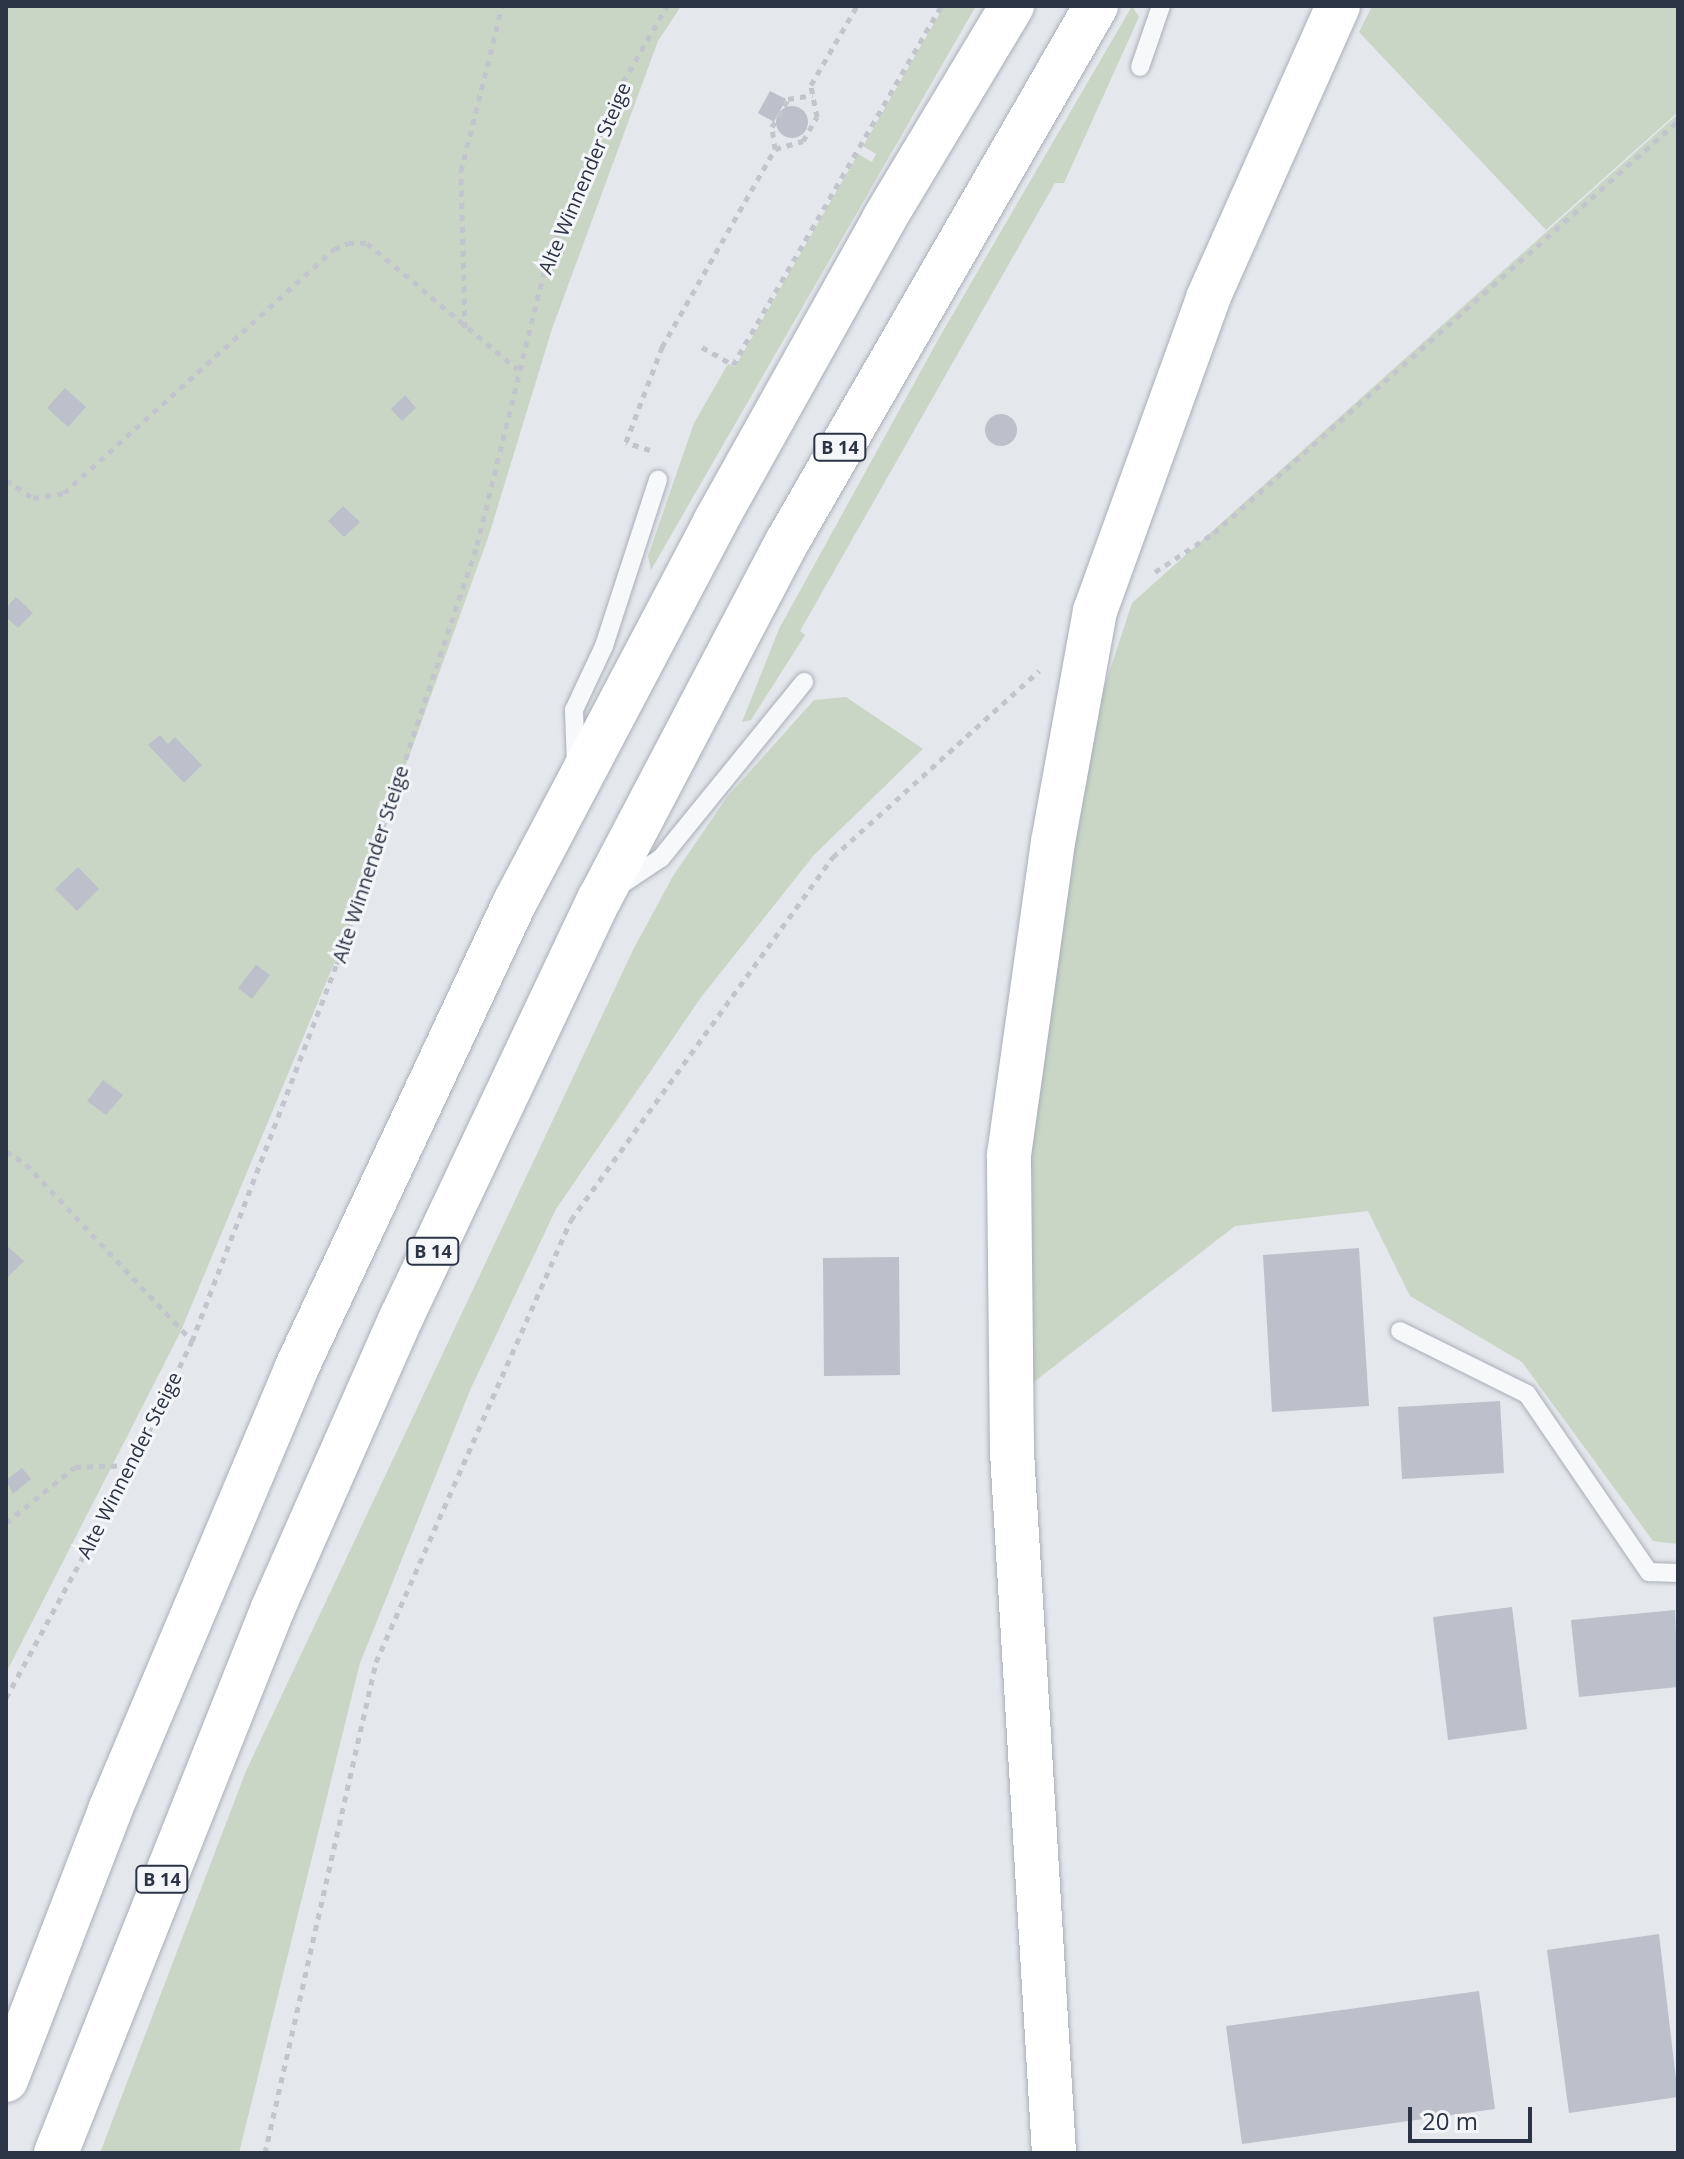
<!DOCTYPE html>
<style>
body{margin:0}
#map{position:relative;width:1684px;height:2159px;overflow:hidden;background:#e4e7ec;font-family:"Open Sans",sans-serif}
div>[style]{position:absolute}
.green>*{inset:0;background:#c9d6c5}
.building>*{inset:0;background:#bbc0ca}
.round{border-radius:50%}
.path>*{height:5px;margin-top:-2.5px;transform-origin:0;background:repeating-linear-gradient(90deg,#c2c5cb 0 6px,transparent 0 12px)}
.roads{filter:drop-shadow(0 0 2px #a9aeb7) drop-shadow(0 0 2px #a9aeb7)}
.lane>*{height:18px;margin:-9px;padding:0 9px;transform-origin:9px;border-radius:9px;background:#f7f8fa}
.secondary>*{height:44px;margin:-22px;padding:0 22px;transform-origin:22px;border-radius:22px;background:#fff}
.highway>*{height:44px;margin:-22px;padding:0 22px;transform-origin:22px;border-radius:22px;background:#fff}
span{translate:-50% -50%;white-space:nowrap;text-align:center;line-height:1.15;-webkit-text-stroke:6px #f4f6f9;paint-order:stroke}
.shield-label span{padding:2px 6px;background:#f4f6f9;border:2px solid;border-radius:6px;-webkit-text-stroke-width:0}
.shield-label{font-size:18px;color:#2b3445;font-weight:700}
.street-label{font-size:20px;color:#2b3445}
.frame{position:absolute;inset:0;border:8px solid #2b3445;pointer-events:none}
.scale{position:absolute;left:1408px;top:2107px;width:124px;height:36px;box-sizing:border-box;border:4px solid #2b3445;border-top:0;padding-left:10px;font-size:24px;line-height:28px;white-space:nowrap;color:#2b3445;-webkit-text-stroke:6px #f4f6f9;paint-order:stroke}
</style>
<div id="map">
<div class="green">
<div style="clip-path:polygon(6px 6px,681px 6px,658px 41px,552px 329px,489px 535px,335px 961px,180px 1333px,6px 1673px)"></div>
<div style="clip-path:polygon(944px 6px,976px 6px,651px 570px,648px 556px,694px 423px,728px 364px,735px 367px,858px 154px,872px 162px,876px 154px,863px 146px)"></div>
<div style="clip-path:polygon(1132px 6px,1139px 17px,1064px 183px,1055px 183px,800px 631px,805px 635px,751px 720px,742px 722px,779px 629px,939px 338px)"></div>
<div style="clip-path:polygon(1372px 6px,1678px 6px,1678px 112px,1546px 230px,1359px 32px)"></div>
<div style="clip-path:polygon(1678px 114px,1678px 1544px,1653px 1541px,1522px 1362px,1410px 1296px,1368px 1211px,1235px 1226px,1030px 1385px,1024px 1135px,1097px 710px,1132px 603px)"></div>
<div style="clip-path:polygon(846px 697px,923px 749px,814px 855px,702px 996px,556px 1209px,471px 1388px,360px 1663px,239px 2153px,100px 2153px,246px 1771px,633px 950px,673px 876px,727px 797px,814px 700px)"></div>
</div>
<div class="building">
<div style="clip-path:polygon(770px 91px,786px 99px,774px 122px,758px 113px)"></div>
<div class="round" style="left:776px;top:106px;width:32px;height:32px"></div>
<div style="clip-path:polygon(65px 388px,86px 407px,68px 427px,47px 408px)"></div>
<div style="clip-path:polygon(405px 395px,416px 408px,402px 421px,391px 409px)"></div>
<div class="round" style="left:985px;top:414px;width:32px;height:32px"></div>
<div style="clip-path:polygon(343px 506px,360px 522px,344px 537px,328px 521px)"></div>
<div style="clip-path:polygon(16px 597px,33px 613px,18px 628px,6px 617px,6px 608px)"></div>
<div style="clip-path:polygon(160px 735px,168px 744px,175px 737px,202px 765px,184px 783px,148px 745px)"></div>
<div style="clip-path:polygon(78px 867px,99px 889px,77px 911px,55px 889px)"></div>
<div style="clip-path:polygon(256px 965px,270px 975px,252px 999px,238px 988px)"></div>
<div style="clip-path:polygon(103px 1080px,123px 1095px,106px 1115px,87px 1101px)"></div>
<div style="clip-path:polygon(6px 1245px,24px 1261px,6px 1279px)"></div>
<div style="clip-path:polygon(1359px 1248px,1369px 1406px,1272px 1412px,1263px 1255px)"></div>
<div style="clip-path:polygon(899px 1257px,900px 1375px,824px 1376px,823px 1258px)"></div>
<div style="clip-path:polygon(1500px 1401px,1504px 1473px,1402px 1479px,1398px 1407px)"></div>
<div style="clip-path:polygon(22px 1468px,31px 1479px,13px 1494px,6px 1480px)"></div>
<div style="clip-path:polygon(1512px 1607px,1527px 1729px,1448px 1740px,1433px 1617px)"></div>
<div style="clip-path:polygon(1675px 1610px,1678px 1687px,1579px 1697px,1571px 1620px)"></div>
<div style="clip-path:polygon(1659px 1934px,1678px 2097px,1569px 2113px,1547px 1950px)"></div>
<div style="clip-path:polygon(1479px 1991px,1495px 2109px,1242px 2144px,1226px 2026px)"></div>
</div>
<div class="path">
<div style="left:775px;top:149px;width:22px;rotate:-98deg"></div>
<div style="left:772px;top:127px;width:32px;rotate:-60deg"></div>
<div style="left:788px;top:99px;width:25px;rotate:-9deg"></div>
<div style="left:465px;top:328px;width:157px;rotate:-91.5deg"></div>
<div style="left:461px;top:171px;width:170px;rotate:-76deg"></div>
<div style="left:702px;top:347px;width:36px;rotate:30deg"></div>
<div style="left:733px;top:365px;width:415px;rotate:-59.9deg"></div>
<div style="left:650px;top:450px;width:25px;rotate:-162deg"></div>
<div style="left:626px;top:442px;width:102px;rotate:-69.2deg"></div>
<div style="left:662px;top:347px;width:228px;rotate:-60.3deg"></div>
<div style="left:775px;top:149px;width:29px;rotate:-16deg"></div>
<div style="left:803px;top:141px;width:28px;rotate:-60deg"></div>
<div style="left:817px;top:117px;width:33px;rotate:-101deg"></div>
<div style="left:811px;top:85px;width:91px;rotate:-59.8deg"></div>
<div style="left:6px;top:480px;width:32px;rotate:34deg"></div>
<div style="left:33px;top:498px;width:31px;rotate:-9deg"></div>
<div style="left:64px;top:493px;width:364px;rotate:-42.1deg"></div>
<div style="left:334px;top:249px;width:15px;rotate:-23deg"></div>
<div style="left:348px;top:243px;width:19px"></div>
<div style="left:367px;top:243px;width:196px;rotate:40deg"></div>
<div style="left:1155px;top:572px;width:71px;rotate:-33.5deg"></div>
<div style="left:1214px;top:533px;width:621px;rotate:-41.6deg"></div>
<div style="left:6px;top:1151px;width:24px;rotate:33deg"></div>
<div style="left:26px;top:1164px;width:243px;rotate:46.8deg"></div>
<div style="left:6px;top:1523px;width:89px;rotate:-39.1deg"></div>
<div style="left:75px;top:1467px;width:57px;rotate:-2deg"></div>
<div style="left:6px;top:1698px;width:265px;rotate:-61.4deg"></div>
<div style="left:133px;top:1465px;width:137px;rotate:-64.6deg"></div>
<div style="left:192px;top:1341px;width:404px;rotate:-69deg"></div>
<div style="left:337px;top:964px;width:442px;rotate:-71.5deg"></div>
<div style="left:477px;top:545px;width:294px;rotate:-76.2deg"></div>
<div style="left:547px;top:259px;width:193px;rotate:-66.8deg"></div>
<div style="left:623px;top:82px;width:88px;rotate:-59.9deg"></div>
<div style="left:265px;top:2153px;width:503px;rotate:-77.26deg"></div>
<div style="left:376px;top:1662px;width:483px;rotate:-66.2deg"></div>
<div style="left:571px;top:1220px;width:448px;rotate:-54.2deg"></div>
<div style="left:833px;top:857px;width:278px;rotate:-42.1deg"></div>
</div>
<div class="roads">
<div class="lane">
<div style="left:1140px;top:67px;width:65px;rotate:-71deg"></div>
<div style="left:576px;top:765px;width:55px;rotate:-92.1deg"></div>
<div style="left:574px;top:710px;width:71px;rotate:-64.9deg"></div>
<div style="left:604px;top:646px;width:175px;rotate:-72deg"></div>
<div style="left:619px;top:886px;width:50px;rotate:-33.7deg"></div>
<div style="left:661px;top:858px;width:227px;rotate:-50.9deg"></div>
<div style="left:1400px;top:1331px;width:142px;rotate:26.4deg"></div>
<div style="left:1527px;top:1394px;width:216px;rotate:55.6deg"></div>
<div style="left:1649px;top:1572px;width:29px;rotate:2deg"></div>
</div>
<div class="secondary">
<div style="left:1054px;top:2153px;width:702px;rotate:-93.43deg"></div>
<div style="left:1012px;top:1452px;width:297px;rotate:-90.6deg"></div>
<div style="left:1009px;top:1155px;width:316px;rotate:-82deg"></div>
<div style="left:1053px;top:842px;width:235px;rotate:-79.7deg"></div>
<div style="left:1095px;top:611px;width:333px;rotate:-70.1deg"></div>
<div style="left:1208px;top:298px;width:320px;rotate:-66deg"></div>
</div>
<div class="highway">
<div style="left:6px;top:2080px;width:289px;rotate:-68.9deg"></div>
<div style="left:110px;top:1810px;width:479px;rotate:-67.1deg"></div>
<div style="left:296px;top:1369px;width:516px;rotate:-64.88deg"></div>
<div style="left:515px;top:902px;width:429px;rotate:-62.2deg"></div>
<div style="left:715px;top:522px;width:347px;rotate:-60.8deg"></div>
<div style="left:884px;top:219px;width:249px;rotate:-59deg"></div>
<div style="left:56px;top:2153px;width:587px;rotate:-68.29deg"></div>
<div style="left:273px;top:1608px;width:319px;rotate:-66.2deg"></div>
<div style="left:402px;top:1316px;width:463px;rotate:-64.7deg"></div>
<div style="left:600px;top:898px;width:402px;rotate:-62.3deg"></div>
<div style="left:787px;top:542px;width:619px;rotate:-60.04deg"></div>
</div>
</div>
<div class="shield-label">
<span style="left:840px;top:447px">B 14</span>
<span style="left:433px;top:1251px">B 14</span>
<span style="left:162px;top:1879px">B 14</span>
</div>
<div class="street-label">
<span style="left:584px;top:178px;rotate:-67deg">Alte Winnender Steige</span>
<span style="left:370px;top:864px;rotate:-72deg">Alte Winnender Steige</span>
<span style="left:129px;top:1465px;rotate:-63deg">Alte Winnender Steige</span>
</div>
<div class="frame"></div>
<div class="scale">20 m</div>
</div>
